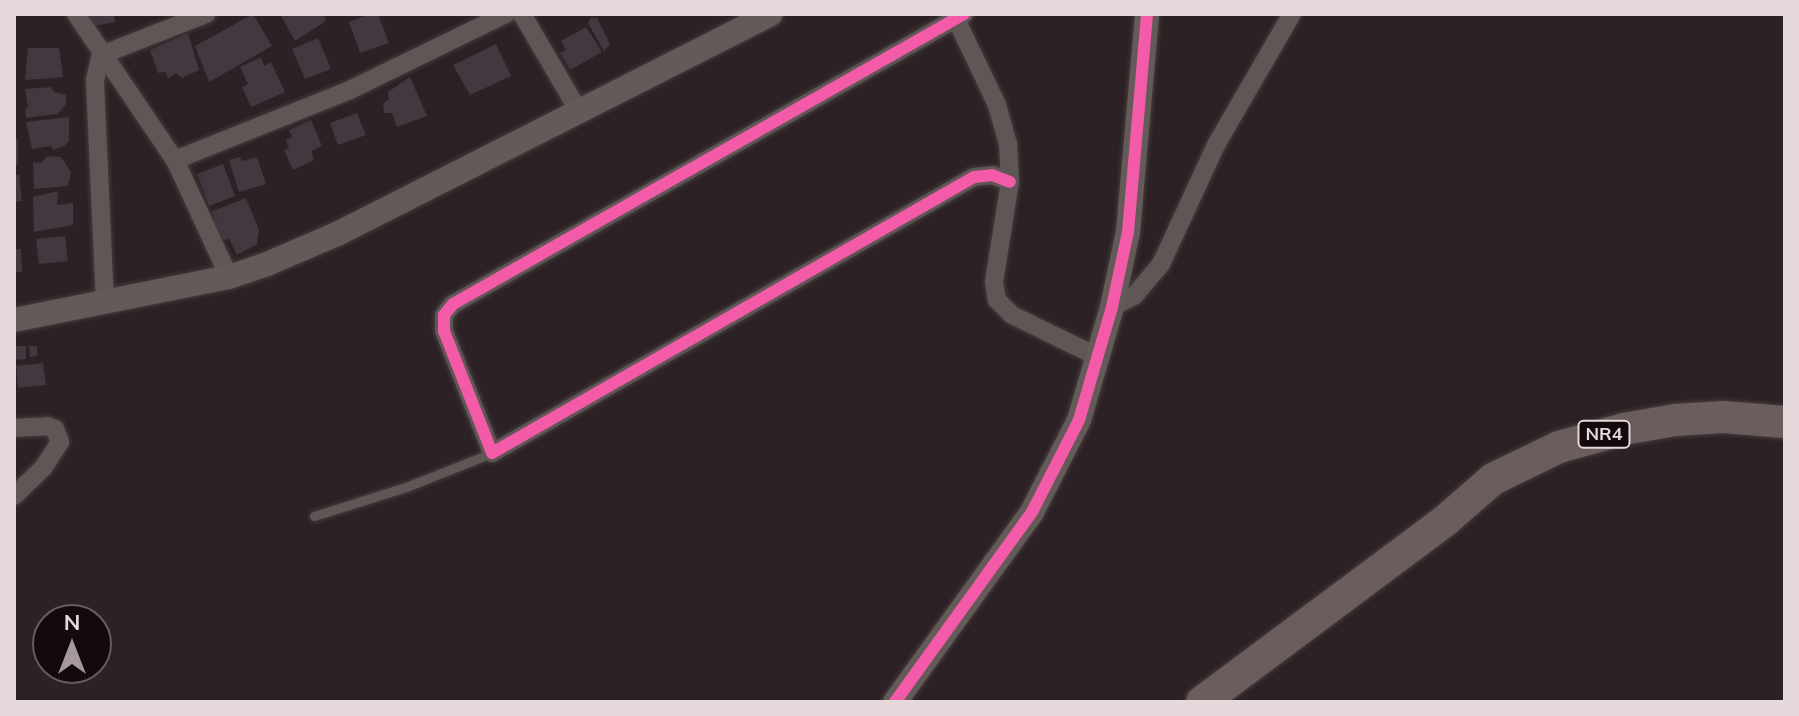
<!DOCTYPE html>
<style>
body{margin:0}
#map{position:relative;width:1799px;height:716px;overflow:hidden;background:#2c2124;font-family:Mulish,sans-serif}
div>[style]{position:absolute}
.building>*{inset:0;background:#433740}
.roads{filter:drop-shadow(0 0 2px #453c3f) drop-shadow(0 0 2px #453c3f)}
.lane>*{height:9px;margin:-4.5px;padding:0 4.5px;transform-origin:4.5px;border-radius:4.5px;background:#5f5755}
.street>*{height:18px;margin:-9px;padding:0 9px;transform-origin:9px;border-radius:9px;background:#5f5755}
.secondary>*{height:24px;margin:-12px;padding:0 12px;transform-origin:12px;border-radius:12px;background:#645a58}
.highway>*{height:32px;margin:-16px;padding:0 16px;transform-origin:16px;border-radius:16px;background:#6a5d5c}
.cycleway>*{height:12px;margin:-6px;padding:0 6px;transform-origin:6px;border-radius:6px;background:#f35aa7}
span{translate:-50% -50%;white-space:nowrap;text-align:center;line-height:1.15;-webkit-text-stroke:7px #130a0c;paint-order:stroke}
.shield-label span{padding:2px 6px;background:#130a0c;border:2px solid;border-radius:6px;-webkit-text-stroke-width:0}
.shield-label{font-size:18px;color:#e6d9dc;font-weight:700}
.frame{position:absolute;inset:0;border:16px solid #e6d9dc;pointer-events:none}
.north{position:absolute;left:32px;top:604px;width:80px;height:80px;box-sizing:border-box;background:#130a0c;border:2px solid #675d5f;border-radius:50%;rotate:0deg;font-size:22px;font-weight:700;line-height:32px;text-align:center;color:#e6d9dc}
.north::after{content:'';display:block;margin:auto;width:28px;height:36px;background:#a5999c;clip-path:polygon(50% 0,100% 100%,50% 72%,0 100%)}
</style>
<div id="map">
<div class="building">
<div style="clip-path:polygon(89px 14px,114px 14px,115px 22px,92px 26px)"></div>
<div style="clip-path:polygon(253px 14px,272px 46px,209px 82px,195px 46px)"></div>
<div style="clip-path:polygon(280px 14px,323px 14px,326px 21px,295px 41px)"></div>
<div style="clip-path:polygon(370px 14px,378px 14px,389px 43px,360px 53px,349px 22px)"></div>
<div style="clip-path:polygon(591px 17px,597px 18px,610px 44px,604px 51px,588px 23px)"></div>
<div style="clip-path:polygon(586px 27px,602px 52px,570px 70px,560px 53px,566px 50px,561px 41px)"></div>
<div style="clip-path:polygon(188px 33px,199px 70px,182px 78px,176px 73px,168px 79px,166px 72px,158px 73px,150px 50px)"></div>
<div style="clip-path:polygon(318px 38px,331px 69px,305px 79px,292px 49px)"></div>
<div style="clip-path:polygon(496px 44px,511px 76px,470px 95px,453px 65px)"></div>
<div style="clip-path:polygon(28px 48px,59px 48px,63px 77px,25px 80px)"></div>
<div style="clip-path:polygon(261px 57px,264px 66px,271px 62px,285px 92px,251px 107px,242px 87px,248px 84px,240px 67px)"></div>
<div style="clip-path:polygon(410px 77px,427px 116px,397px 127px,392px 113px,384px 113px,383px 104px,389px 99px,388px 92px)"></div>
<div style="clip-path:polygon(51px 87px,54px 92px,66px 95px,66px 104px,58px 114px,26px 118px,25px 108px,28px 109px,25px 89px)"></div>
<div style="clip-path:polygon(357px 113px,366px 135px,338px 145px,330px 123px)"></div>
<div style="clip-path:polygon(69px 117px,69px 141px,64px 146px,53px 150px,51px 146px,32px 149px,26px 122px)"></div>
<div style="clip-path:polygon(311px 120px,322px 146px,311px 151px,314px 160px,293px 170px,284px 150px,289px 148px,286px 140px,292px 137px,289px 130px)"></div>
<div style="clip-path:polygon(14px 139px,18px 139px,18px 165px,14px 165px)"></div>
<div style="clip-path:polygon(47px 156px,61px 157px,71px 172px,68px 186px,34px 189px,33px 162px,41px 163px)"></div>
<div style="clip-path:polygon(240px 157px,242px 161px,257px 157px,266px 184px,239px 192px,229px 160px)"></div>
<div style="clip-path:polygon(223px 164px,235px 196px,209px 206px,197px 174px)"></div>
<div style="clip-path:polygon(14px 175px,19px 175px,22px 201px,14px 202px)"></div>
<div style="clip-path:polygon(58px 191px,57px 205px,73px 203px,73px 225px,34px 232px,33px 197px)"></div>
<div style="clip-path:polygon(246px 198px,259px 230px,257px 244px,237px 255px,229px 239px,220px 241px,212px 211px)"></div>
<div style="clip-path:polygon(65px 236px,68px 261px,39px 264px,36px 239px)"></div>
<div style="clip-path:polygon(14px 249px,21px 249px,22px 272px,14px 272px)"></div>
<div style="clip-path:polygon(14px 346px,26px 346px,26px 359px,14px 360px)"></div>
<div style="clip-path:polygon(29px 346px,37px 346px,37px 356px,30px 357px)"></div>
<div style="clip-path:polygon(43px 363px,46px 385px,18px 388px,16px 366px)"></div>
</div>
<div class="roads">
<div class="lane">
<div style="left:314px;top:516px;width:96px;rotate:-17.5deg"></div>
<div style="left:406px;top:487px;width:92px;rotate:-21.6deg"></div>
</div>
<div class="street">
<div style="left:76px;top:14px;width:176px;rotate:55.9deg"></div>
<div style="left:175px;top:160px;width:129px;rotate:65.2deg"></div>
<div style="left:522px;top:14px;width:111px;rotate:59.7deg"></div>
<div style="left:964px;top:14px;width:588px;rotate:150.42deg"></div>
<div style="left:453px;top:304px;width:14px;rotate:129deg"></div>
<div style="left:444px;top:315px;width:16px;rotate:90deg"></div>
<div style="left:444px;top:331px;width:131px;rotate:68.5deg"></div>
<div style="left:492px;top:453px;width:555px;rotate:-29.8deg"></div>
<div style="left:974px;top:177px;width:18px;rotate:-6deg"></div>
<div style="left:992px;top:175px;width:19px;rotate:21deg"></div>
<div style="left:956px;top:19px;width:95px;rotate:64.5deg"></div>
<div style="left:997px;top:105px;width:41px;rotate:74.2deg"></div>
<div style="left:1008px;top:144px;width:38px;rotate:87deg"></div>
<div style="left:1010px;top:182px;width:101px;rotate:99.1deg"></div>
<div style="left:994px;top:282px;width:18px;rotate:81deg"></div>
<div style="left:997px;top:300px;width:21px;rotate:45deg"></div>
<div style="left:1012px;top:315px;width:96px;rotate:26deg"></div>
<div style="left:175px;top:160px;width:188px;rotate:-21.8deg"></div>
<div style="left:350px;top:90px;width:174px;rotate:-26deg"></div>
<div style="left:105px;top:303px;width:223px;rotate:-92.6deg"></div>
<div style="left:95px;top:80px;width:26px;rotate:-77deg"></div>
<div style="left:101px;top:55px;width:113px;rotate:-21.3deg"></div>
<div style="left:1112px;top:307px;width:25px;rotate:-27deg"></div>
<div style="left:1134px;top:296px;width:42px;rotate:-49.8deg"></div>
<div style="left:1161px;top:264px;width:131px;rotate:-65.2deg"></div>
<div style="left:1216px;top:145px;width:151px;rotate:-59.9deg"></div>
<div style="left:14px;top:428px;width:34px;rotate:-3deg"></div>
<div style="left:48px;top:426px;width:8px;rotate:23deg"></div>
<div style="left:55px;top:429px;width:14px;rotate:69deg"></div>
<div style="left:60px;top:442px;width:31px;rotate:123deg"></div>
<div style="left:43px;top:468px;width:40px;rotate:136deg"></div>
</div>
<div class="secondary">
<div style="left:14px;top:320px;width:219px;rotate:-11.3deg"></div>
<div style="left:229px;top:277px;width:40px;rotate:-18.9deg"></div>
<div style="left:267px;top:264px;width:76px;rotate:-23.2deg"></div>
<div style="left:337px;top:234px;width:486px;rotate:-26.9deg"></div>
<div style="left:895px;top:702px;width:234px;rotate:-54.2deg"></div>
<div style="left:1032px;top:512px;width:103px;rotate:-62.9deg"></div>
<div style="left:1079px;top:420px;width:118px;rotate:-73.7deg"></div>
<div style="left:1112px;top:307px;width:77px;rotate:-78deg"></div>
<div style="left:1128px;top:232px;width:219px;rotate:-85deg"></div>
</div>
<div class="highway">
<div style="left:1202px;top:702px;width:304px;rotate:-36.7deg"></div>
<div style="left:1446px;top:520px;width:62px;rotate:-41.1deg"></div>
<div style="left:1493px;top:479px;width:73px;rotate:-25.9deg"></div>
<div style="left:1559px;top:447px;width:67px;rotate:-15.5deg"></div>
<div style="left:1624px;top:429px;width:52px;rotate:-10deg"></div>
<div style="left:1675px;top:420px;width:48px;rotate:-3.6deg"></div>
<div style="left:1723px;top:417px;width:62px;rotate:4.6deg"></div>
</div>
</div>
<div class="cycleway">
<div style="left:964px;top:14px;width:588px;rotate:150.42deg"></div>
<div style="left:453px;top:304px;width:14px;rotate:129deg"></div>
<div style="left:444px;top:315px;width:16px;rotate:90deg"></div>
<div style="left:444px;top:331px;width:131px;rotate:68.5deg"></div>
<div style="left:492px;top:453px;width:555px;rotate:-29.8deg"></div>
<div style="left:974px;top:177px;width:18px;rotate:-6deg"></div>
<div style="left:992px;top:175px;width:19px;rotate:21deg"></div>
<div style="left:895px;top:702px;width:234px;rotate:-54.2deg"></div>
<div style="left:1032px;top:512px;width:103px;rotate:-62.9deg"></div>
<div style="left:1079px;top:420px;width:118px;rotate:-73.7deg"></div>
<div style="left:1112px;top:307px;width:77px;rotate:-78deg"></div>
<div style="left:1128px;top:232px;width:219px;rotate:-85deg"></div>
</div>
<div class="shield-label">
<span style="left:1604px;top:434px">NR4</span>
</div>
<div class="frame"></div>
<div class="north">N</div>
</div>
